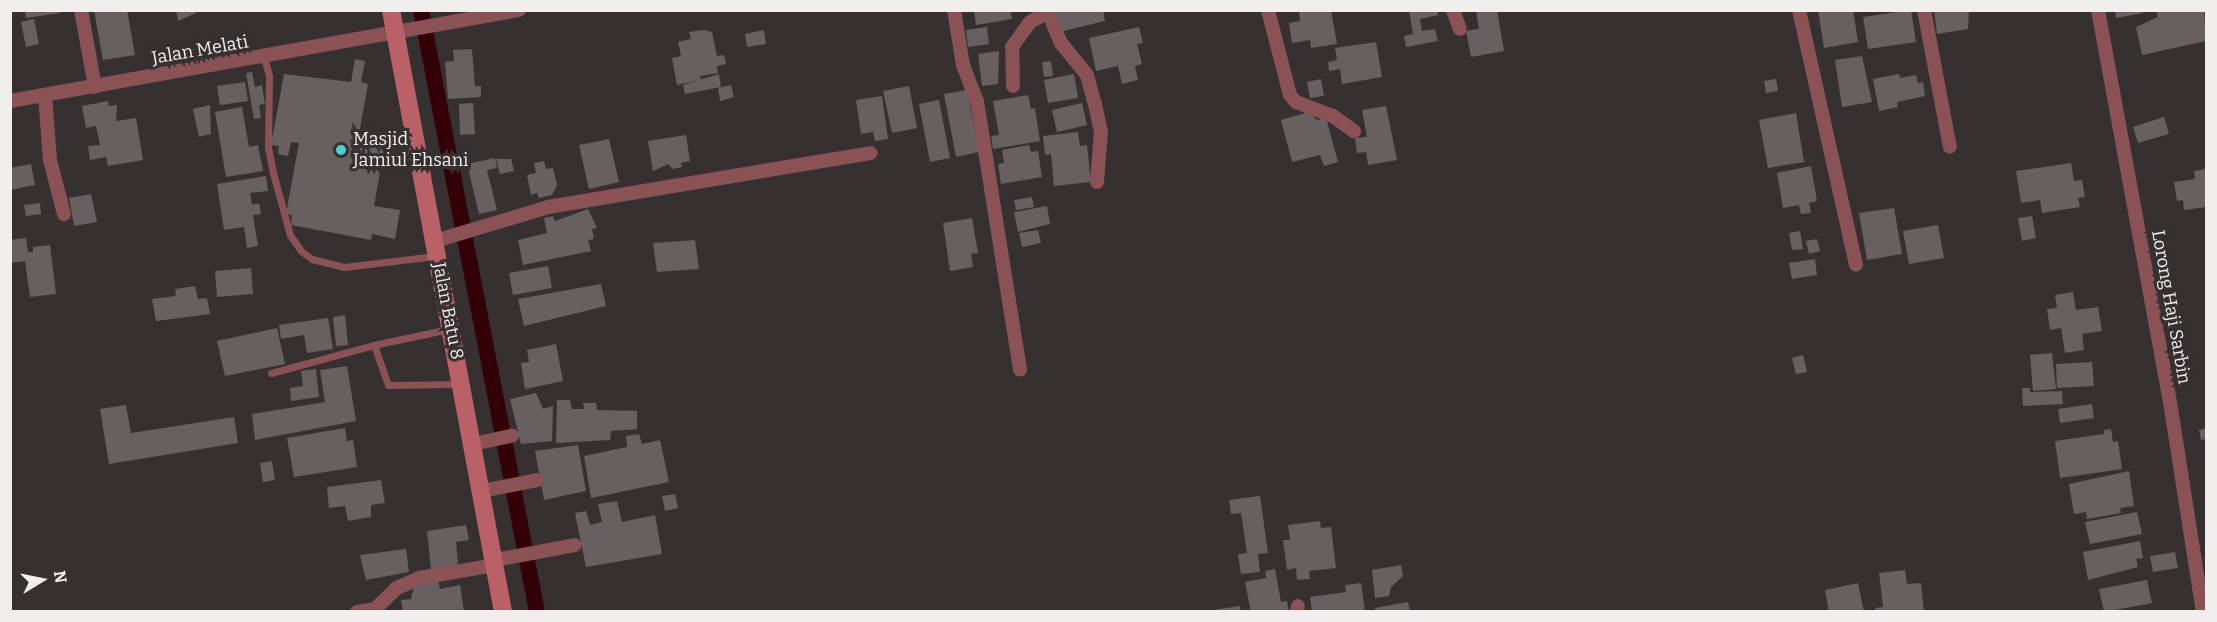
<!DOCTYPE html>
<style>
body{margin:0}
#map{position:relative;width:2217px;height:622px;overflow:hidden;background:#373030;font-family:Bitter,serif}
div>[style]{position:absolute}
.canal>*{height:16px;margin:-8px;padding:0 8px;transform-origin:8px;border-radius:8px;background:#330007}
.building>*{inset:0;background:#686060}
.lane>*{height:7px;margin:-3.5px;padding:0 3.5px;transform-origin:3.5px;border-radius:3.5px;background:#8a5255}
.street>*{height:14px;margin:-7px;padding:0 7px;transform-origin:7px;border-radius:7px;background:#8a5255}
.secondary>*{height:18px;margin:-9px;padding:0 9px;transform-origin:9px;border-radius:9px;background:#b96167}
.dots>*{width:16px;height:16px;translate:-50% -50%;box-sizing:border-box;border:3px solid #373030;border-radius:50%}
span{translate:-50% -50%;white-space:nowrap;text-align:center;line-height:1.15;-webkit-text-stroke:6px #373030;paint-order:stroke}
.street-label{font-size:18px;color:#f3eeee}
.poi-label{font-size:18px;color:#f3eeee}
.left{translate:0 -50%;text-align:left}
.frame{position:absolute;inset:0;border:12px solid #f3eeee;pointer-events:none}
.north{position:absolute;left:12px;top:550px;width:60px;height:60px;-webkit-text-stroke:4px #373030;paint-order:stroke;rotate:80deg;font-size:16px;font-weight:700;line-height:24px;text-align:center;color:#f3eeee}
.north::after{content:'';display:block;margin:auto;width:21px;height:27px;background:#f3eeee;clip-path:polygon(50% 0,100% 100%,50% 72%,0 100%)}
</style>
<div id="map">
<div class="canal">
<div style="left:421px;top:10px;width:613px;rotate:79.09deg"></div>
</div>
<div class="building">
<div style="clip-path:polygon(25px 10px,60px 10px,60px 13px,26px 18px)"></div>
<div style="clip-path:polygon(94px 10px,127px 10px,135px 55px,103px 60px)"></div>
<div style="clip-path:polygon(176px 10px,195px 10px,196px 13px,178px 21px)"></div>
<div style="clip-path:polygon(974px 10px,1010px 10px,1012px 19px,976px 25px)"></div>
<div style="clip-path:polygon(1055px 10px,1103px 10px,1105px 21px,1059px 32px)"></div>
<div style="clip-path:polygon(1331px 10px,1337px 44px,1311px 48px,1310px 40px,1292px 43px,1289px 23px,1300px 21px,1299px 11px)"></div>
<div style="clip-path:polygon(1409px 10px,1437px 10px,1438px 15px,1420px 19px,1422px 31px,1435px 29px,1438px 41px,1406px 47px,1404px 36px,1413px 34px)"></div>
<div style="clip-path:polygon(1476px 10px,1497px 10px,1504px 51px,1471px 57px,1466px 31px,1479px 29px)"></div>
<div style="clip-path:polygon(1818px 10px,1853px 10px,1858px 42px,1824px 48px)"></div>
<div style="clip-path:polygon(1911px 10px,1916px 42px,1868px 49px,1863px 17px)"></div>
<div style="clip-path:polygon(1934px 10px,1969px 10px,1968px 29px,1937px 34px)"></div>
<div style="clip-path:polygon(2115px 10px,2142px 10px,2143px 13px,2116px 18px)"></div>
<div style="clip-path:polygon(2156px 10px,2204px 10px,2206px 41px,2142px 55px,2136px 27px,2158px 17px)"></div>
<div style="clip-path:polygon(34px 19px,39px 44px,26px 47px,21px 22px)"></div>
<div style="clip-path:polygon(987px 27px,989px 44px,968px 47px,966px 30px)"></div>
<div style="clip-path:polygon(1139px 27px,1143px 43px,1137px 44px,1142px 64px,1135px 66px,1138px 80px,1122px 84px,1118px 66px,1096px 71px,1089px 38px)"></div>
<div style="clip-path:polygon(704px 30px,712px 32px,717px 56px,724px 55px,726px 64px,717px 66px,718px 73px,700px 76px,701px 80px,677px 85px,672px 58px,681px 56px,678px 42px,691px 39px,689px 32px)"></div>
<div style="clip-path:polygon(764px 30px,766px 44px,747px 47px,745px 34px)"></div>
<div style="clip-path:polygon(1376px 42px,1382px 77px,1342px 84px,1340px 69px,1329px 71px,1328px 62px,1337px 60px,1335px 48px)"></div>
<div style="clip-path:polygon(472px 49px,475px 86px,481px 86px,481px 97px,448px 99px,445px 62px,454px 61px,453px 50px)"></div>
<div style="clip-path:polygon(999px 51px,998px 84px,982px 86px,978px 54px)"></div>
<div style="clip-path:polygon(1862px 56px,1872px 102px,1842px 107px,1835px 60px)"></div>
<div style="clip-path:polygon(355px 59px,365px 61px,361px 82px,368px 84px,358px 139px,385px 144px,374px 206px,400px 210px,395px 239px,372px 234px,371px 240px,291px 225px,292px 215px,286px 214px,299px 143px,291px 142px,288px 156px,278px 154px,279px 146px,271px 145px,284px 74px,351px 82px)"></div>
<div style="clip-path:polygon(1051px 61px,1053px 76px,1044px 77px,1042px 62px)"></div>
<div style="clip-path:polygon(252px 72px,255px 87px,262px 85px,265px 104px,259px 105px,261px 118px,254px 119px,246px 73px)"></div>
<div style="clip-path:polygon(719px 74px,721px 87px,685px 94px,683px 85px)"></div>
<div style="clip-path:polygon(1074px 74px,1078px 98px,1048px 103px,1044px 80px)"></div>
<div style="clip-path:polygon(1899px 74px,1900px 78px,1916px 75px,1918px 83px,1923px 82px,1925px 96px,1897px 102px,1898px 107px,1879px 111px,1873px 79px)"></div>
<div style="clip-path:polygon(1321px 79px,1324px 96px,1310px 98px,1307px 82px)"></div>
<div style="clip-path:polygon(1776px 79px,1778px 91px,1766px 93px,1764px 81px)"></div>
<div style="clip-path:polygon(245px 82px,248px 101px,220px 105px,217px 86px)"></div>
<div style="clip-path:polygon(731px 85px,734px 97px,720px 101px,718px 88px)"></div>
<div style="clip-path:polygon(909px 86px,917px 128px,892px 133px,883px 91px)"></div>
<div style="clip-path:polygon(967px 90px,979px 152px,956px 157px,944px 94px)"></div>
<div style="clip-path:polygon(1028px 95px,1031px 109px,1035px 108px,1040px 141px,993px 149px,991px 136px,999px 135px,993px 101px)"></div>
<div style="clip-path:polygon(882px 96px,888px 139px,875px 141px,873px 132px,861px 134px,856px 100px)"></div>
<div style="clip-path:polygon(939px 100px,950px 158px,930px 162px,919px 104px)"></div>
<div style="clip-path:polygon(108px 101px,109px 106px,117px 105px,116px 121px,136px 118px,143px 160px,108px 166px,106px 157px,90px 160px,88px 146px,100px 145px,96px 126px,86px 128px,82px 106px)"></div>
<div style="clip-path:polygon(473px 103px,475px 134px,460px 135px,459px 104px)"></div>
<div style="clip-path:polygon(1082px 103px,1087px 125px,1057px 132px,1052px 110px)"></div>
<div style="clip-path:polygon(210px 105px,211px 134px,199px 137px,193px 109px)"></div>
<div style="clip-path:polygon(1386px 106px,1397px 160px,1368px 165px,1366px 152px,1357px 153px,1355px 138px,1367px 137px,1362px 110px)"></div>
<div style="clip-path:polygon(242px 107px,249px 147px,258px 145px,263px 171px,226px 177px,215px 112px)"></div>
<div style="clip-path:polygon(1309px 112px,1317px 120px,1326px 118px,1338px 162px,1324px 166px,1320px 155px,1292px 162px,1281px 120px)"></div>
<div style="clip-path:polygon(1796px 113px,1804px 162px,1768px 168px,1759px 120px)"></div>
<div style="clip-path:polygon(2164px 117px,2169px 134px,2138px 143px,2133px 127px)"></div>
<div style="clip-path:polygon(1078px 132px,1080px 146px,1087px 145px,1091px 182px,1054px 186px,1051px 154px,1045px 155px,1043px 136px)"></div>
<div style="clip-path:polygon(686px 135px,690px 161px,681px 163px,682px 167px,673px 169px,668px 164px,653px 171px,648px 141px)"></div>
<div style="clip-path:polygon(609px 139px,619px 182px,589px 189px,579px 145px)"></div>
<div style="clip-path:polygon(1029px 145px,1031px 152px,1038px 151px,1042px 177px,1001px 184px,998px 164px,1004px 163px,1002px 150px)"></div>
<div style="clip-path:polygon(495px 158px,497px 168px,487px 170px,497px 210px,479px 214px,467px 164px)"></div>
<div style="clip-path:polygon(496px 159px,511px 159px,514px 171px,500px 174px)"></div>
<div style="clip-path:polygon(544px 161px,546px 169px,553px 168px,557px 185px,552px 195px,539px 198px,537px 193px,531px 195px,527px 175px,536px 173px,534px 163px)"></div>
<div style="clip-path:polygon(2071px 163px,2074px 181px,2082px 180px,2085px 197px,2078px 198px,2080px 207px,2042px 213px,2040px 200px,2021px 203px,2016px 171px)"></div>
<div style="clip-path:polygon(31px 164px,35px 185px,10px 190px,10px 168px)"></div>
<div style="clip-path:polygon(1811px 166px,1817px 201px,1809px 203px,1811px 213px,1801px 214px,1799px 205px,1783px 208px,1777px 173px)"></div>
<div style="clip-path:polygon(2206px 169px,2206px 207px,2184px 210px,2183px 200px,2177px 201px,2174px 182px,2195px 179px,2194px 171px)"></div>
<div style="clip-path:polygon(266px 176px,268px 191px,250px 193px,252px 205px,259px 203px,261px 214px,253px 215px,258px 246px,247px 248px,244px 227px,224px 230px,217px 184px)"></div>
<div style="clip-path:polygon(91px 194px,97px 222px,74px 226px,69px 198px)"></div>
<div style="clip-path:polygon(1032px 197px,1034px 207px,1016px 210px,1014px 200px)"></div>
<div style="clip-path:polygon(40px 203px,41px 214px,26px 216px,24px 205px)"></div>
<div style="clip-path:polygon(1047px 206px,1050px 224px,1018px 232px,1014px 212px)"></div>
<div style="clip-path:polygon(1894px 208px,1902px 254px,1867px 260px,1859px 213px)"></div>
<div style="clip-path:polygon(588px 209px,597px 228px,592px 229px,594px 239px,588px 240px,591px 251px,523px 265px,518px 240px,547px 233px,544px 218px,553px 216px,555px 221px)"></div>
<div style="clip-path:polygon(2032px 216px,2036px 238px,2022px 241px,2018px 218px)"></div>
<div style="clip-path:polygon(972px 218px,978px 253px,971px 254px,973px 267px,950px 271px,943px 223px)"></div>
<div style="clip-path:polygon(1938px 225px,1944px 258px,1909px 264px,1903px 231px)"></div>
<div style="clip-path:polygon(1038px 230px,1041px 243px,1022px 247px,1019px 233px)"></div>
<div style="clip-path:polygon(1800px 231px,1803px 249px,1792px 250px,1789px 233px)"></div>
<div style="clip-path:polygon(26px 238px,28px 252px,33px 252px,33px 247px,50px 245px,56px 294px,30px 297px,25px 261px,10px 263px,10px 240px)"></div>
<div style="clip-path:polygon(1817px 239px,1820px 251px,1809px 254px,1806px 241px)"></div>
<div style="clip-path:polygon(695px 240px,699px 269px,657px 272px,653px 243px)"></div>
<div style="clip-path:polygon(1815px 259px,1817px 275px,1792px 279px,1789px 263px)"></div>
<div style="clip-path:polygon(548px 266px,552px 288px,513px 295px,509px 273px)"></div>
<div style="clip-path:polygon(251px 268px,253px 294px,217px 297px,215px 271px)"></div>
<div style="clip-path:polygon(601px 284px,606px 306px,524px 326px,518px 299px)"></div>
<div style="clip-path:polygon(195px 286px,198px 299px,207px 298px,210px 314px,156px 321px,152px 299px,176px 296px,175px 289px)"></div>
<div style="clip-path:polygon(2073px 292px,2076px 310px,2098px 307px,2102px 331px,2082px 334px,2084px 350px,2065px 353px,2061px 328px,2050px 330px,2047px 309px,2057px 308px,2055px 295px)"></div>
<div style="clip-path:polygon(345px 315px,348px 345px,336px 346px,333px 317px)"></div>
<div style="clip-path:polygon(328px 318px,333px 349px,307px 353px,304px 335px,281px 339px,279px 325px)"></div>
<div style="clip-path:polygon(277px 328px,285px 364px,225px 376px,217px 341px)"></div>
<div style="clip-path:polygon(556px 344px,563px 381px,525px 389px,521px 363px,529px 362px,527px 350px)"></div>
<div style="clip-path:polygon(2052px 353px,2056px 389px,2033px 391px,2030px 355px)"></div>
<div style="clip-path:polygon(1803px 355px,1807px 372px,1796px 374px,1792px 358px)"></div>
<div style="clip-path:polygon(2092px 362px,2094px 386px,2057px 388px,2056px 364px)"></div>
<div style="clip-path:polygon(347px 366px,356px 421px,255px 440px,252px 414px,325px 402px,320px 370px)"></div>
<div style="clip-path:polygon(316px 369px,319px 397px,291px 401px,290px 388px,303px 386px,301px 371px)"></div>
<div style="clip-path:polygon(2022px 388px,2030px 388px,2030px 392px,2062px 391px,2063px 404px,2023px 406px)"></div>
<div style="clip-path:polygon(536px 393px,543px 409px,553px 406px,552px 441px,521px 444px,510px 399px)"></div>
<div style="clip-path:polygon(557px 400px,570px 400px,572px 409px,584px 409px,583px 403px,596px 403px,597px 410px,637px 411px,637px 429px,611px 431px,610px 440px,556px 443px)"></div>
<div style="clip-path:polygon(2092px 404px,2094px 418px,2060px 423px,2058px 409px)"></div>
<div style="clip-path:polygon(126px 405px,131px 433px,234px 417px,238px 443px,109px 464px,100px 409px)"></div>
<div style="clip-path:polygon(345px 428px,347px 441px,353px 440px,357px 467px,294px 477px,287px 438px)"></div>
<div style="clip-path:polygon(2206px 428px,2206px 439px,2201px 440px,2199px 430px)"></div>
<div style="clip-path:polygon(2111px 429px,2113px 442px,2118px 441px,2122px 469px,2060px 478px,2055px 441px,2104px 434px,2104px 430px)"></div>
<div style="clip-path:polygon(639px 434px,642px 444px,660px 440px,669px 482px,591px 498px,584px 456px,627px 447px,626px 436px)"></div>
<div style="clip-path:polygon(578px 445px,586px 491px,544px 500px,535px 451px)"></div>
<div style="clip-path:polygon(272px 461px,275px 480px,263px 482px,260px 463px)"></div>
<div style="clip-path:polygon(2129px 471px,2134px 506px,2120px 508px,2121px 513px,2087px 519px,2086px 512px,2074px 514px,2069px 484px)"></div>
<div style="clip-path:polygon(381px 480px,385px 503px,371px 505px,371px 517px,348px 521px,345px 506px,329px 508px,327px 487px)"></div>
<div style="clip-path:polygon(675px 494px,678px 508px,665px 511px,662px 496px)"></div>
<div style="clip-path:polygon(1260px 496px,1268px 553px,1258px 554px,1260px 572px,1241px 574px,1238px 554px,1247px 553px,1241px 513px,1231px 514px,1229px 500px)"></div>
<div style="clip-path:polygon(617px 501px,622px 522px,655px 515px,662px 554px,586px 567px,575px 513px,586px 511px,590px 525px,602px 522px,598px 504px)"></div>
<div style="clip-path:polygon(2137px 512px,2142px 534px,2090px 544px,2085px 522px)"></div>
<div style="clip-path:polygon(1320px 521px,1321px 528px,1331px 527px,1336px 568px,1309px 571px,1310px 579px,1297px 580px,1296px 568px,1287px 570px,1283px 540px,1290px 540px,1288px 525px)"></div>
<div style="clip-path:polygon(466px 525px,469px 540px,456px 542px,458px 564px,431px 570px,427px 531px)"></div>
<div style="clip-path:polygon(2140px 541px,2143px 558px,2136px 559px,2138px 567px,2088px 580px,2083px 552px)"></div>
<div style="clip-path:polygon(406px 549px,409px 572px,366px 580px,360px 555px)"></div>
<div style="clip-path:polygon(2175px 552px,2178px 568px,2153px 572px,2150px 556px)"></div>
<div style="clip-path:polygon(1401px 565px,1403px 576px,1391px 587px,1389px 596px,1375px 598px,1372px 570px)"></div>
<div style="clip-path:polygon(1275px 569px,1281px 602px,1287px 601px,1289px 612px,1251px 612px,1245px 582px,1266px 578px,1265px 571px)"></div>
<div style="clip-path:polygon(1905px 570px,1907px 584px,1921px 583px,1924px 612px,1876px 612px,1875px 608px,1883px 607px,1879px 573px)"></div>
<div style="clip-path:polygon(438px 580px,440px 589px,460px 585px,464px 612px,403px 612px,401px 600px,411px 599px,414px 585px)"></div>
<div style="clip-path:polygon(2147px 580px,2152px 603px,2104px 612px,2099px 589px)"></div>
<div style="clip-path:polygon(1361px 583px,1365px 612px,1312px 612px,1310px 597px,1346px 592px,1345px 585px)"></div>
<div style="clip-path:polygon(1858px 583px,1864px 612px,1829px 612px,1825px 590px)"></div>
<div style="clip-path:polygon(1408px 602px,1410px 612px,1376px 612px,1375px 608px)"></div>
<div style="clip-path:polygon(1240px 606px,1241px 612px,1213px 612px,1213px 610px)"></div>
</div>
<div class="lane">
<div style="left:264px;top:57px;width:20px;rotate:75deg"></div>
<div style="left:269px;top:76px;width:71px;rotate:90.8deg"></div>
<div style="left:268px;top:147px;width:26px;rotate:79deg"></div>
<div style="left:273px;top:173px;width:64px;rotate:74.7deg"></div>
<div style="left:290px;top:235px;width:19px;rotate:55deg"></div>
<div style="left:301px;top:251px;width:14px;rotate:36deg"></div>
<div style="left:312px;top:259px;width:33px;rotate:14deg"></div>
<div style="left:344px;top:267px;width:92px;rotate:-6.9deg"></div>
<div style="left:449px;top:329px;width:77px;rotate:168deg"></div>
<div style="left:374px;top:345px;width:42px;rotate:70.7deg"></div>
<div style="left:388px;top:385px;width:71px;rotate:-0.8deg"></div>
<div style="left:271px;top:373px;width:107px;rotate:-15.2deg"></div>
</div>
<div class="street">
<div style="left:81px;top:10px;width:78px;rotate:79.7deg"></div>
<div style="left:954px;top:10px;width:56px;rotate:80.7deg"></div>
<div style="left:963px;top:65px;width:39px;rotate:69deg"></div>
<div style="left:977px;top:101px;width:272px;rotate:80.9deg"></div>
<div style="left:1047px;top:10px;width:36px;rotate:67deg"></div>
<div style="left:1061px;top:43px;width:41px;rotate:50.9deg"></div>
<div style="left:1087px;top:75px;width:30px;rotate:75deg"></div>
<div style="left:1095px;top:104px;width:29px;rotate:78deg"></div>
<div style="left:1101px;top:132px;width:50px;rotate:94.6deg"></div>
<div style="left:1268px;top:10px;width:88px;rotate:75.5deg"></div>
<div style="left:1290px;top:95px;width:9px;rotate:49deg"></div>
<div style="left:1296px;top:102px;width:40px;rotate:21deg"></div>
<div style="left:1333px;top:116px;width:26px;rotate:36deg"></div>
<div style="left:1453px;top:10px;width:20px;rotate:70deg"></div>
<div style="left:1799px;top:10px;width:261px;rotate:77.4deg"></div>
<div style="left:1924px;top:10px;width:139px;rotate:79.3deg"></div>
<div style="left:2098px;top:10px;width:399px;rotate:79.6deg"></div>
<div style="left:2170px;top:402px;width:213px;rotate:81.1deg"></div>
<div style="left:1013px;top:86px;width:39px;rotate:-91deg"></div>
<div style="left:1012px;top:47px;width:31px;rotate:-54deg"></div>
<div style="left:1030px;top:22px;width:21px;rotate:-29deg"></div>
<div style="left:45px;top:95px;width:65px;rotate:85.6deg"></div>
<div style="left:50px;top:160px;width:56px;rotate:75.5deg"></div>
<div style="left:10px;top:101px;width:517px;rotate:-10.14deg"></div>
<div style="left:435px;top:241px;width:118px;rotate:-16.7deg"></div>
<div style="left:548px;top:207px;width:327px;rotate:-9.5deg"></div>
<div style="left:473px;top:444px;width:40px;rotate:-12deg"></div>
<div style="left:482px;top:491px;width:56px;rotate:-11.3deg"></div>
<div style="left:495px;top:560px;width:81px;rotate:-10.6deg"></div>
<div style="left:357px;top:612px;width:18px;rotate:-9deg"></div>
<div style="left:375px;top:609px;width:30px;rotate:-44deg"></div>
<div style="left:397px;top:588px;width:24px;rotate:-24deg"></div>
<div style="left:419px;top:578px;width:77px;rotate:-9.7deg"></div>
<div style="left:1297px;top:612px;width:6px;rotate:-81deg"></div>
</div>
<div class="secondary">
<div style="left:391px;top:10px;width:612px;rotate:79.46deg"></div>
</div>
<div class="dots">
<div style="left:341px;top:150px;background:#52cdcf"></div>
</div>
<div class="street-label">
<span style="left:200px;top:50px;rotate:-10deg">Jalan Melati</span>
<span style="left:2171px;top:307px;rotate:80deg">Lorong Haji Sarbin</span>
<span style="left:448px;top:311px;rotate:79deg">Jalan Batu 8</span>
</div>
<div class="poi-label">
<span class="left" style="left:353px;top:150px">Masjid<br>Jamiul Ehsani</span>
</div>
<div class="frame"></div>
<div class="north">N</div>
</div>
